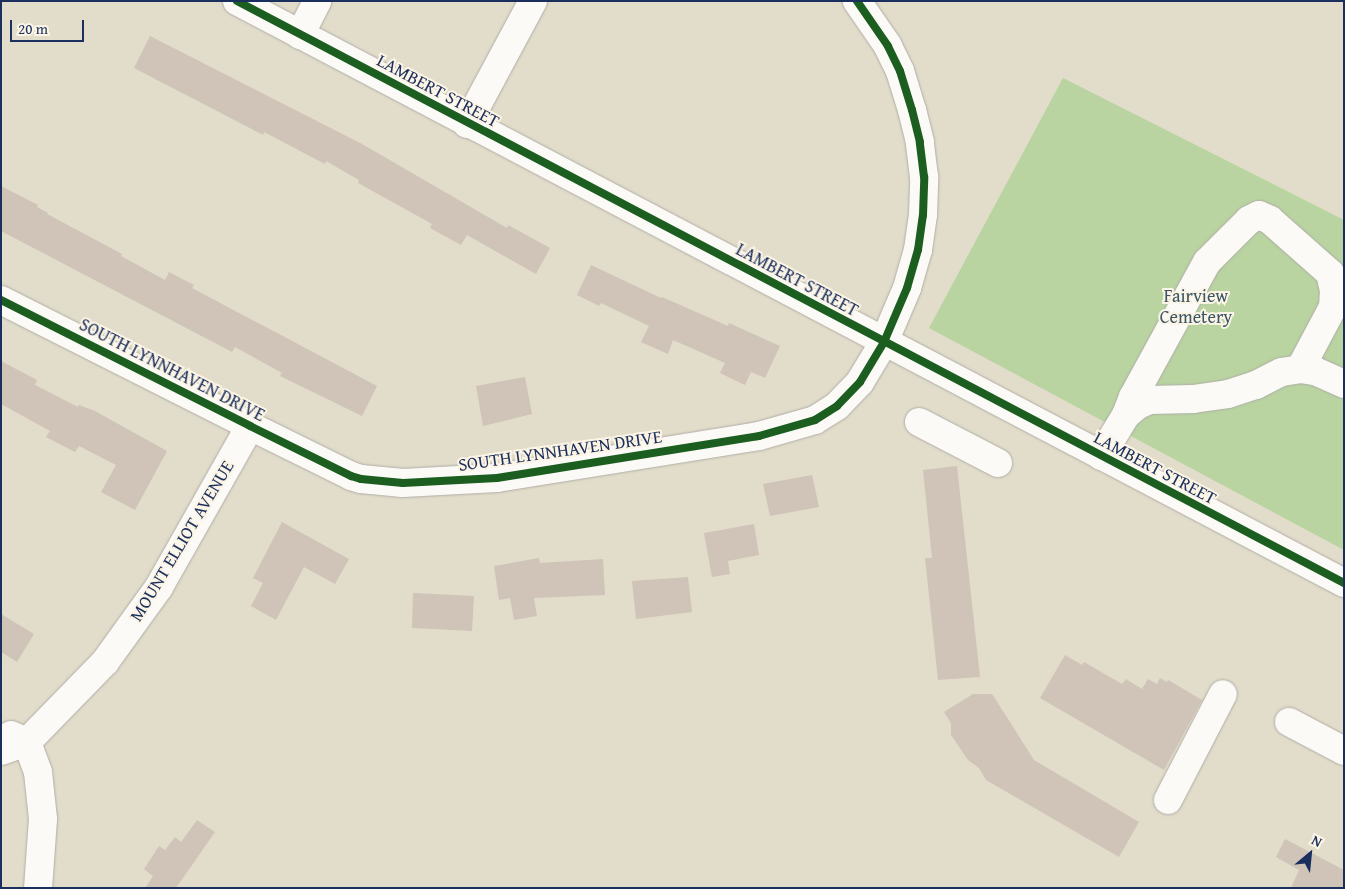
<!DOCTYPE html>
<style>
body{margin:0}
#map{position:relative;width:1345px;height:889px;overflow:hidden;background:#e2dcca;font-family:"Gentium Book Plus",serif}
div>[style]{position:absolute}
.green>*{inset:0;background:#b9d4a1}
.building>*{inset:0;background:#cfc4b7}
.roads{filter:drop-shadow(0 0 1px #b0aea7) drop-shadow(0 0 1px #b0aea7)}
.minor>*{height:28px;margin:-14px;padding:0 14px;transform-origin:14px;border-radius:14px;background:#fbfaf7}
.cycleway>*{height:8px;margin:-4px;padding:0 4px;transform-origin:4px;border-radius:4px;background:#1b5e20}
span{translate:-50% -50%;white-space:nowrap;text-align:center;line-height:1.15;-webkit-text-stroke:4px #fcf5e5;paint-order:stroke}
.street-label{font-size:18px;color:#1b2f5e}
.park-label{font-size:18px;color:#3a5666}
.frame{position:absolute;inset:0;border:2px solid #1b2f5e;pointer-events:none}
.north{position:absolute;left:1285px;top:829px;width:50px;height:50px;-webkit-text-stroke:4px #fcf5e5;paint-order:stroke;rotate:28deg;font-size:14px;font-weight:700;line-height:20px;text-align:center;color:#1b2f5e}
.north::after{content:'';display:block;margin:auto;width:18px;height:22px;background:#1b2f5e;clip-path:polygon(50% 0,100% 100%,50% 72%,0 100%)}
.scale{position:absolute;left:10px;top:20px;width:74px;height:22px;box-sizing:border-box;border:2px solid #1b2f5e;border-top:0;padding-left:6px;font-size:15px;line-height:18px;white-space:nowrap;color:#1b2f5e;-webkit-text-stroke:4px #fcf5e5;paint-order:stroke}
</style>
<div id="map">
<div class="green">
<div style="clip-path:polygon(1063px 78px,1344px 220px,1344px 550px,929px 328px)"></div>
</div>
<div class="building">
<div style="clip-path:polygon(150px 36px,362px 144px,507px 228px,508px 225px,550px 248px,536px 274px,467px 235px,461px 245px,430px 228px,432px 224px,358px 183px,359px 180px,326px 161px,325px 164px,264px 132px,263px 135px,134px 68px)"></div>
<div style="clip-path:polygon(1px 186px,38px 205px,37px 207px,48px 213px,47px 214px,122px 254px,121px 256px,165px 280px,169px 272px,194px 285px,192px 288px,377px 386px,362px 416px,280px 376px,282px 373px,235px 347px,232px 352px,1px 231px)"></div>
<div style="clip-path:polygon(591px 265px,661px 298px,662px 297px,728px 326px,729px 323px,780px 346px,765px 378px,751px 372px,745px 385px,720px 373px,725px 363px,673px 340px,668px 354px,641px 342px,649px 326px,601px 303px,599px 306px,577px 295px)"></div>
<div style="clip-path:polygon(1px 361px,37px 380px,35px 385px,78px 407px,79px 405px,95px 411px,167px 451px,135px 510px,101px 492px,116px 465px,79px 446px,75px 452px,46px 437px,50px 431px,1px 404px)"></div>
<div style="clip-path:polygon(525px 377px,532px 414px,483px 426px,476px 386px)"></div>
<div style="clip-path:polygon(957px 466px,980px 677px,938px 680px,925px 558px,932px 558px,923px 470px)"></div>
<div style="clip-path:polygon(812px 475px,819px 507px,770px 516px,763px 484px)"></div>
<div style="clip-path:polygon(282px 522px,349px 559px,335px 584px,304px 567px,276px 620px,251px 606px,263px 583px,253px 578px)"></div>
<div style="clip-path:polygon(754px 524px,759px 555px,728px 561px,730px 574px,712px 577px,704px 533px)"></div>
<div style="clip-path:polygon(539px 558px,540px 563px,603px 559px,605px 595px,534px 598px,537px 616px,514px 620px,510px 598px,499px 600px,494px 566px)"></div>
<div style="clip-path:polygon(688px 577px,692px 612px,636px 619px,632px 581px)"></div>
<div style="clip-path:polygon(413px 593px,474px 596px,472px 631px,412px 628px)"></div>
<div style="clip-path:polygon(1px 614px,34px 634px,17px 662px,1px 652px)"></div>
<div style="clip-path:polygon(1065px 655px,1082px 665px,1084px 662px,1122px 684px,1126px 679px,1142px 689px,1148px 679px,1157px 684px,1160px 678px,1167px 682px,1168px 680px,1202px 700px,1164px 770px,1040px 698px)"></div>
<div style="clip-path:polygon(973px 694px,992px 694px,1034px 760px,1139px 822px,1119px 857px,986px 780px,979px 768px,968px 760px,951px 735px,951px 723px,944px 712px)"></div>
<div style="clip-path:polygon(197px 820px,215px 832px,176px 888px,145px 888px,153px 876px,144px 869px,159px 846px,165px 850px,175px 837px,181px 842px)"></div>
<div style="clip-path:polygon(1285px 839px,1344px 870px,1344px 888px,1291px 888px,1299px 870px,1276px 857px)"></div>
</div>
<div class="roads">
<div class="minor">
<div style="left:237px;top:1px;width:1251px;rotate:27.73deg"></div>
<div style="left:300px;top:35px;width:38px;rotate:-63deg"></div>
<div style="left:467px;top:124px;width:140px;rotate:-61.8deg"></div>
<div style="left:1px;top:300px;width:279px;rotate:26.8deg"></div>
<div style="left:250px;top:426px;width:113px;rotate:26.3deg"></div>
<div style="left:351px;top:476px;width:10px;rotate:17deg"></div>
<div style="left:361px;top:479px;width:42px;rotate:5.4deg"></div>
<div style="left:403px;top:483px;width:94px;rotate:-3deg"></div>
<div style="left:497px;top:478px;width:265px;rotate:-9.1deg"></div>
<div style="left:759px;top:436px;width:58px;rotate:-15.9deg"></div>
<div style="left:815px;top:420px;width:26px;rotate:-32deg"></div>
<div style="left:837px;top:406px;width:33px;rotate:-46deg"></div>
<div style="left:860px;top:382px;width:47px;rotate:-59deg"></div>
<div style="left:884px;top:342px;width:59px;rotate:-66.9deg"></div>
<div style="left:907px;top:288px;width:40px;rotate:-74deg"></div>
<div style="left:918px;top:250px;width:35px;rotate:-82deg"></div>
<div style="left:923px;top:215px;width:38px;rotate:-88deg"></div>
<div style="left:924px;top:177px;width:35px;rotate:-97deg"></div>
<div style="left:920px;top:142px;width:33px;rotate:-104deg"></div>
<div style="left:912px;top:110px;width:41px;rotate:-107.1deg"></div>
<div style="left:900px;top:71px;width:28px;rotate:-116deg"></div>
<div style="left:888px;top:46px;width:55px;rotate:-124.6deg"></div>
<div style="left:1126px;top:415px;width:19px;rotate:-69deg"></div>
<div style="left:1133px;top:397px;width:154px;rotate:-61.3deg"></div>
<div style="left:1207px;top:262px;width:59px;rotate:-45deg"></div>
<div style="left:1249px;top:220px;width:11px;rotate:-27deg"></div>
<div style="left:1259px;top:215px;width:12px;rotate:24deg"></div>
<div style="left:1270px;top:220px;width:80px;rotate:41.5deg"></div>
<div style="left:1330px;top:273px;width:17px;rotate:77deg"></div>
<div style="left:1334px;top:290px;width:17px;rotate:93deg"></div>
<div style="left:1333px;top:307px;width:70px;rotate:118deg"></div>
<div style="left:919px;top:422px;width:89px;rotate:27.4deg"></div>
<div style="left:1101px;top:456px;width:48px;rotate:-58.6deg"></div>
<div style="left:1126px;top:415px;width:16px;rotate:-40deg"></div>
<div style="left:1138px;top:405px;width:12px;rotate:-24deg"></div>
<div style="left:1149px;top:400px;width:44px;rotate:-1.3deg"></div>
<div style="left:1193px;top:399px;width:35px;rotate:-8deg"></div>
<div style="left:1228px;top:394px;width:29px;rotate:-18deg"></div>
<div style="left:1256px;top:385px;width:29px;rotate:-27deg"></div>
<div style="left:1282px;top:372px;width:18px;rotate:-9deg"></div>
<div style="left:1300px;top:369px;width:15px;rotate:8deg"></div>
<div style="left:1315px;top:371px;width:32px;rotate:24deg"></div>
<div style="left:1289px;top:722px;width:62px;rotate:27.8deg"></div>
<div style="left:11px;top:735px;width:17px;rotate:24deg"></div>
<div style="left:27px;top:742px;width:32px;rotate:70deg"></div>
<div style="left:38px;top:772px;width:47px;rotate:83.9deg"></div>
<div style="left:43px;top:819px;width:69px;rotate:94.1deg"></div>
<div style="left:1px;top:751px;width:28px;rotate:-19deg"></div>
<div style="left:27px;top:742px;width:112px;rotate:-45.7deg"></div>
<div style="left:105px;top:662px;width:92px;rotate:-54.2deg"></div>
<div style="left:159px;top:587px;width:185px;rotate:-60.5deg"></div>
<div style="left:1168px;top:800px;width:119px;rotate:-62.6deg"></div>
</div>
</div>
<div class="cycleway">
<div style="left:237px;top:1px;width:1251px;rotate:27.73deg"></div>
<div style="left:1px;top:300px;width:279px;rotate:26.8deg"></div>
<div style="left:250px;top:426px;width:113px;rotate:26.3deg"></div>
<div style="left:351px;top:476px;width:10px;rotate:17deg"></div>
<div style="left:361px;top:479px;width:42px;rotate:5.4deg"></div>
<div style="left:403px;top:483px;width:94px;rotate:-3deg"></div>
<div style="left:497px;top:478px;width:265px;rotate:-9.1deg"></div>
<div style="left:759px;top:436px;width:58px;rotate:-15.9deg"></div>
<div style="left:815px;top:420px;width:26px;rotate:-32deg"></div>
<div style="left:837px;top:406px;width:33px;rotate:-46deg"></div>
<div style="left:860px;top:382px;width:47px;rotate:-59deg"></div>
<div style="left:884px;top:342px;width:59px;rotate:-66.9deg"></div>
<div style="left:907px;top:288px;width:40px;rotate:-74deg"></div>
<div style="left:918px;top:250px;width:35px;rotate:-82deg"></div>
<div style="left:923px;top:215px;width:38px;rotate:-88deg"></div>
<div style="left:924px;top:177px;width:35px;rotate:-97deg"></div>
<div style="left:920px;top:142px;width:33px;rotate:-104deg"></div>
<div style="left:912px;top:110px;width:41px;rotate:-107.1deg"></div>
<div style="left:900px;top:71px;width:28px;rotate:-116deg"></div>
<div style="left:888px;top:46px;width:55px;rotate:-124.6deg"></div>
</div>
<div class="street-label">
<span style="left:438px;top:91px;rotate:28deg">LAMBERT STREET</span>
<span style="left:797px;top:280px;rotate:28deg">LAMBERT STREET</span>
<span style="left:172px;top:370px;rotate:27deg">SOUTH LYNNHAVEN DRIVE</span>
<span style="left:560px;top:451px;rotate:-8deg">SOUTH LYNNHAVEN DRIVE</span>
<span style="left:1155px;top:468px;rotate:28deg">LAMBERT STREET</span>
<span style="left:182px;top:541px;rotate:-59deg">MOUNT ELLIOT AVENUE</span>
</div>
<div class="park-label">
<span style="left:1196px;top:307px">Fairview<br>Cemetery</span>
</div>
<div class="frame"></div>
<div class="north">N</div>
<div class="scale">20 m</div>
</div>
